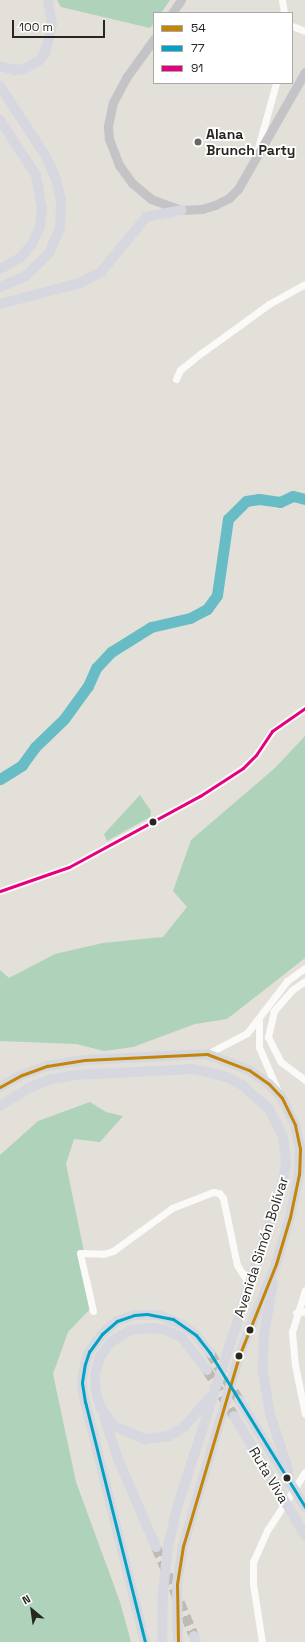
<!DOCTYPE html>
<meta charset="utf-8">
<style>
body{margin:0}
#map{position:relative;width:305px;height:1642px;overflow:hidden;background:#e2e0d9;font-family:"Space Grotesk",sans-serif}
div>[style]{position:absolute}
.green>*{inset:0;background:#aed2ba}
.river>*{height:11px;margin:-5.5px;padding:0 5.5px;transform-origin:5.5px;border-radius:5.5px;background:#68bcc5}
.highway-tunnel>*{height:10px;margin-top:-5px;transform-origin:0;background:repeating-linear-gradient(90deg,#bdbbb4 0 10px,transparent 0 15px)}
.minor>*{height:7px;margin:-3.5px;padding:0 3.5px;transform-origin:3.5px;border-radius:3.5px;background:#fbfaf9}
.major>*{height:9px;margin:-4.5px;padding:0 4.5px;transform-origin:4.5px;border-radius:4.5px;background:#c4c4c7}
.highway>*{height:10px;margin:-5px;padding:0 5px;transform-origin:5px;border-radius:5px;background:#d7d8df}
.bus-1>*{height:3px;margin:-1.5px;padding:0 1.5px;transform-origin:1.5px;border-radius:1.5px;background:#c38608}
.bus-2>*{height:3px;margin:-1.5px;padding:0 1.5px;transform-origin:1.5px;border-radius:1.5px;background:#02a2c5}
.bus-3>*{height:3px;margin:-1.5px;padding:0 1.5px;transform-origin:1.5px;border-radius:1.5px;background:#e5007d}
.dots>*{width:11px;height:11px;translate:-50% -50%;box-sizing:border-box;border:2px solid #fff;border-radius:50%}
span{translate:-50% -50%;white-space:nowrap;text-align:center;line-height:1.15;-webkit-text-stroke:3.5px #fff;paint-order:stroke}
.poi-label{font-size:14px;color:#272621;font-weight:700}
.left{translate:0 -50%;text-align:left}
.street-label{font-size:14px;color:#272621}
.legend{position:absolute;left:153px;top:12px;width:140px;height:72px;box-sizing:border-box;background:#fff;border:1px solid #a9a8a6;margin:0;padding:5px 7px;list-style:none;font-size:12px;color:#272621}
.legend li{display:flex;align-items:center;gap:8px;height:20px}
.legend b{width:20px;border:1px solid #a9a8a6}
.north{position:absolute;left:12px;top:1590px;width:40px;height:40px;-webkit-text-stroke:3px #fff;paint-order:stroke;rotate:331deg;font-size:11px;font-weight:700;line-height:16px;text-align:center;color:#272621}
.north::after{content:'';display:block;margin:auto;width:14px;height:18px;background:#272621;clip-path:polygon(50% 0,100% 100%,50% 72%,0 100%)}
.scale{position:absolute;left:12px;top:20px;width:93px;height:18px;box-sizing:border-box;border:2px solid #272621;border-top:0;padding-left:5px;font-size:12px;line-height:14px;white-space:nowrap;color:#272621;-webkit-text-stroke:3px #fff;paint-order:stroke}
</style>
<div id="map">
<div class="green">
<div style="clip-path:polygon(57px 0,170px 0,161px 13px,154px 13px,154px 23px,150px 28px,61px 7px)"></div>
<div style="clip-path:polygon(305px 736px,305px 958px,227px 1019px,195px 1024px,133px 1047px,104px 1051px,76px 1044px,0 1041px,0 970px,9px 978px,55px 954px,103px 943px,163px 937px,187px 907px,173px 891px,191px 840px,276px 767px)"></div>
<div style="clip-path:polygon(140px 795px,151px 811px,150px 817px,107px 841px,104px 834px)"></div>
<div style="clip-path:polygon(90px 1102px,106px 1112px,123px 1116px,100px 1142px,74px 1139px,66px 1164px,89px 1276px,91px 1308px,68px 1332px,53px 1374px,76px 1482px,120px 1602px,131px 1642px,0 1642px,0 1155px,38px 1121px)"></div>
</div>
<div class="river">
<div style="left:0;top:779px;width:26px;rotate:-32deg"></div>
<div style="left:22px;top:765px;width:22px;rotate:-54deg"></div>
<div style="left:35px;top:747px;width:40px;rotate:-44deg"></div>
<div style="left:64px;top:719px;width:41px;rotate:-54deg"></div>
<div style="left:88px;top:686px;width:20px;rotate:-66deg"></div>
<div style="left:96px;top:668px;width:22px;rotate:-47deg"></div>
<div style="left:111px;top:652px;width:47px;rotate:-32deg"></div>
<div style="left:151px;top:627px;width:40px;rotate:-13deg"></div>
<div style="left:190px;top:618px;width:19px;rotate:-28deg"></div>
<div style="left:207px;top:609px;width:17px;rotate:-54deg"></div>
<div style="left:217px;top:595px;width:77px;rotate:-81.8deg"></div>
<div style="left:228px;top:519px;width:25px;rotate:-45deg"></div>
<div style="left:246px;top:501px;width:13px;rotate:-9deg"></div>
<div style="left:259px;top:499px;width:21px;rotate:8deg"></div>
<div style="left:280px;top:502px;width:14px;rotate:-25deg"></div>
<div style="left:293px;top:496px;width:12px;rotate:14deg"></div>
</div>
<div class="highway-tunnel">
<div style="left:210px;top:1353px;width:55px;rotate:58.3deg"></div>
<div style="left:207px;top:1370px;width:53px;rotate:59.6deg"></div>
<div style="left:156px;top:1547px;width:97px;rotate:66.9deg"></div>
</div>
<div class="minor">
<div style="left:282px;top:0;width:13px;rotate:81deg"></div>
<div style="left:292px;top:26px;width:14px;rotate:21deg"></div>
<div style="left:258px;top:148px;width:67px;rotate:-74.5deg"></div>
<div style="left:176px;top:379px;width:10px;rotate:-66deg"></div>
<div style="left:180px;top:370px;width:26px;rotate:-39deg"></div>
<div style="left:200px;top:354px;width:85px;rotate:-35.9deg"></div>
<div style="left:269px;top:304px;width:41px;rotate:-29.1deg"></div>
<div style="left:0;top:891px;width:73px;rotate:-19.2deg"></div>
<div style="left:69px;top:867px;width:149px;rotate:-28.5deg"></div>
<div style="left:200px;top:796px;width:51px;rotate:-33.1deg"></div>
<div style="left:243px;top:768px;width:18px;rotate:-45deg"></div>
<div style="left:256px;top:755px;width:29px;rotate:-56deg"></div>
<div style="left:272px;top:731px;width:40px;rotate:-34.9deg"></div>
<div style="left:305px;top:981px;width:16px;rotate:145deg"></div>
<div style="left:292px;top:990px;width:28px;rotate:131deg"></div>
<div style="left:274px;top:1011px;width:27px;rotate:103deg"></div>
<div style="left:268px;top:1037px;width:28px;rotate:63deg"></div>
<div style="left:281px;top:1062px;width:30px;rotate:37deg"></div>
<div style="left:259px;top:1020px;width:27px;rotate:90deg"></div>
<div style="left:259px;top:1047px;width:46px;rotate:66.8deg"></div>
<div style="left:207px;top:1054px;width:45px;rotate:-27.7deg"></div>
<div style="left:247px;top:1033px;width:66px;rotate:-52.4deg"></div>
<div style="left:287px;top:981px;width:22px;rotate:-36deg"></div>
<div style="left:305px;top:1290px;width:44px;rotate:107.2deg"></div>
<div style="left:292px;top:1332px;width:33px;rotate:85deg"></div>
<div style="left:295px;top:1365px;width:50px;rotate:78.5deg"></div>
<div style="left:93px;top:1311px;width:59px;rotate:-102.6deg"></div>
<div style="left:80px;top:1253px;width:23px;rotate:2deg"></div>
<div style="left:103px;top:1254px;width:10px;rotate:-17deg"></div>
<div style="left:113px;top:1251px;width:73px;rotate:-36.1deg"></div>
<div style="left:172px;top:1208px;width:44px;rotate:-21.3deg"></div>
<div style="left:213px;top:1192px;width:6px;rotate:9deg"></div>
<div style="left:219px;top:1193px;width:6px;rotate:51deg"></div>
<div style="left:223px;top:1198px;width:68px;rotate:78.2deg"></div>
<div style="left:237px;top:1265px;width:24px;rotate:57deg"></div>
<div style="left:296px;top:1313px;width:9px;rotate:-13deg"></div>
<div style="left:262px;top:1642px;width:59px;rotate:-98.8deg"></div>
<div style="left:253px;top:1584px;width:22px;rotate:-90deg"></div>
<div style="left:253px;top:1562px;width:36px;rotate:-66deg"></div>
<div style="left:268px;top:1529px;width:68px;rotate:-57deg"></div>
</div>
<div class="major">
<div style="left:172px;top:13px;width:16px;rotate:-55deg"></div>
<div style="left:154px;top:39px;width:48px;rotate:125.7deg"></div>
<div style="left:126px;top:78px;width:27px;rotate:118deg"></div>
<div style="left:113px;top:102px;width:25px;rotate:102deg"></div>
<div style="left:108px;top:126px;width:13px;rotate:86deg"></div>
<div style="left:109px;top:139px;width:28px;rotate:69deg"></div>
<div style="left:119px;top:165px;width:22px;rotate:54deg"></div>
<div style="left:132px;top:183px;width:25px;rotate:40deg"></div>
<div style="left:151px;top:199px;width:32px;rotate:20deg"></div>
<div style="left:181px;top:210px;width:21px;rotate:-3deg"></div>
<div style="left:202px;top:209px;width:14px;rotate:-17deg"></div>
<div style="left:215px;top:205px;width:16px;rotate:-27deg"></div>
<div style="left:229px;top:198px;width:13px;rotate:-45deg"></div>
<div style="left:238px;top:189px;width:135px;rotate:-60.2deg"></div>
</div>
<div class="highway">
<div style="left:0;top:66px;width:16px;rotate:15deg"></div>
<div style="left:15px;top:70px;width:9px;rotate:-6deg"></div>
<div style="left:24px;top:69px;width:18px;rotate:-29deg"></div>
<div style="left:40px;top:60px;width:9px;rotate:-54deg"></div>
<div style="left:45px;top:53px;width:29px;rotate:-76deg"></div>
<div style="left:52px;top:25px;width:25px;rotate:-99deg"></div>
<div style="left:0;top:86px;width:82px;rotate:56.9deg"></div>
<div style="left:45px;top:155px;width:26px;rotate:65deg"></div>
<div style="left:56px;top:179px;width:23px;rotate:77deg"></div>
<div style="left:61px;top:201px;width:27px;rotate:92deg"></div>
<div style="left:60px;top:228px;width:27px;rotate:114deg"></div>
<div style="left:49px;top:253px;width:33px;rotate:135deg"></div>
<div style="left:26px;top:276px;width:28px;rotate:157deg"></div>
<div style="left:0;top:120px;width:66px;rotate:56.8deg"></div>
<div style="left:36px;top:175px;width:34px;rotate:80deg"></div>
<div style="left:42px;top:208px;width:18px;rotate:96deg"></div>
<div style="left:40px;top:226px;width:20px;rotate:114deg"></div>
<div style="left:32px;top:244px;width:18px;rotate:131deg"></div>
<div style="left:20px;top:258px;width:23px;rotate:151deg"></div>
<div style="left:0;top:304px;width:83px;rotate:-14.7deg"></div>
<div style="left:80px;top:283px;width:24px;rotate:-28deg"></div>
<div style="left:101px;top:272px;width:71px;rotate:-50.7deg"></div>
<div style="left:146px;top:217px;width:36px;rotate:-11deg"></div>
<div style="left:0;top:1087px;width:25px;rotate:-29deg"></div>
<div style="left:22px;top:1075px;width:27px;rotate:-20deg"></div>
<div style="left:47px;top:1066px;width:38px;rotate:-9deg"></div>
<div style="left:85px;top:1060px;width:122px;rotate:-2.8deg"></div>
<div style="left:207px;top:1054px;width:45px;rotate:20.9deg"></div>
<div style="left:249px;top:1070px;width:24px;rotate:35deg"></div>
<div style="left:269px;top:1084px;width:19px;rotate:47deg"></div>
<div style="left:282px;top:1098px;width:30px;rotate:64deg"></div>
<div style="left:295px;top:1125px;width:25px;rotate:78deg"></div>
<div style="left:300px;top:1149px;width:25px;rotate:92deg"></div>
<div style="left:299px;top:1174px;width:44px;rotate:101.8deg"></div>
<div style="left:290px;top:1217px;width:49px;rotate:106.6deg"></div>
<div style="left:276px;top:1264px;width:99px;rotate:111.9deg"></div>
<div style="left:239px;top:1356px;width:198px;rotate:106.4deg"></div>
<div style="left:183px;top:1546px;width:38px;rotate:99deg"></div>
<div style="left:177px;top:1584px;width:58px;rotate:89deg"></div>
<div style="left:0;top:1106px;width:34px;rotate:-32deg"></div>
<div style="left:29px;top:1088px;width:24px;rotate:-22deg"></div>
<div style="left:51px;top:1079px;width:24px;rotate:-9deg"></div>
<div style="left:75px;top:1075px;width:118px;rotate:-2.9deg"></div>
<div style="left:193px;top:1069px;width:35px;rotate:13deg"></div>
<div style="left:227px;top:1077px;width:17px;rotate:28deg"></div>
<div style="left:242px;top:1085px;width:36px;rotate:42deg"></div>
<div style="left:269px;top:1109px;width:31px;rotate:63deg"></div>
<div style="left:283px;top:1137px;width:26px;rotate:83deg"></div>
<div style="left:286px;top:1163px;width:18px;rotate:99deg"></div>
<div style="left:283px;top:1181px;width:340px;rotate:108deg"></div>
<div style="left:178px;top:1504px;width:43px;rotate:103.4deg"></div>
<div style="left:168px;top:1546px;width:45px;rotate:96.3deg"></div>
<div style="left:163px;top:1591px;width:51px;rotate:91.1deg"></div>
<div style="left:273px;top:1283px;width:53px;rotate:99.8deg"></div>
<div style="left:264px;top:1335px;width:36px;rotate:92deg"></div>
<div style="left:263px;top:1371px;width:44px;rotate:80.8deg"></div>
<div style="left:270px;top:1414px;width:58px;rotate:71.9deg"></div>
<div style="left:288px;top:1469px;width:14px;rotate:86deg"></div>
<div style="left:207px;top:1370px;width:42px;rotate:-128.2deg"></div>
<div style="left:181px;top:1337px;width:17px;rotate:-155deg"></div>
<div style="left:166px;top:1330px;width:14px;rotate:-172deg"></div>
<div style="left:152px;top:1328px;width:22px;rotate:175deg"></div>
<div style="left:130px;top:1330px;width:22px;rotate:148deg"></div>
<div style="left:111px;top:1342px;width:19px;rotate:126deg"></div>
<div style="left:100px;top:1357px;width:19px;rotate:106deg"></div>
<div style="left:95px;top:1375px;width:17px;rotate:87deg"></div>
<div style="left:96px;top:1392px;width:17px;rotate:73deg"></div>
<div style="left:101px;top:1408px;width:22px;rotate:54deg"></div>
<div style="left:114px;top:1426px;width:34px;rotate:23deg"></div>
<div style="left:145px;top:1439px;width:24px;rotate:-7deg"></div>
<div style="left:169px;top:1436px;width:16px;rotate:-30deg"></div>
<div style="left:183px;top:1428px;width:45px;rotate:-48.6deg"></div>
<div style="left:239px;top:1400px;width:126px;rotate:58.3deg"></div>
<div style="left:234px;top:1416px;width:139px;rotate:59.2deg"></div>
<div style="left:104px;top:1417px;width:44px;rotate:71.6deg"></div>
<div style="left:118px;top:1459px;width:96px;rotate:66.6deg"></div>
<div style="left:194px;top:1636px;width:6px;rotate:72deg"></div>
<div style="left:145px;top:1642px;width:247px;rotate:-104deg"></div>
<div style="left:85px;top:1402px;width:20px;rotate:-99deg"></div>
<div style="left:82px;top:1382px;width:18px;rotate:-81deg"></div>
<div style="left:85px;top:1364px;width:13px;rotate:-72deg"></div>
<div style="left:89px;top:1352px;width:22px;rotate:-54deg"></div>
<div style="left:102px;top:1334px;width:20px;rotate:-41deg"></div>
<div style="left:117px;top:1321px;width:18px;rotate:-19deg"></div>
<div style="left:134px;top:1315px;width:25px"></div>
<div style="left:159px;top:1315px;width:26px;rotate:23deg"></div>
<div style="left:183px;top:1325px;width:16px;rotate:38deg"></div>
<div style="left:196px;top:1335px;width:23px;rotate:52deg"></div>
</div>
<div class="bus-1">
<div style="left:0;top:1087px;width:25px;rotate:-29deg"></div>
<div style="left:22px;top:1075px;width:27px;rotate:-20deg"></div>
<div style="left:47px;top:1066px;width:38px;rotate:-9deg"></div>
<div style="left:85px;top:1060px;width:122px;rotate:-2.8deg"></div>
<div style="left:207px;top:1054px;width:45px;rotate:20.9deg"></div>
<div style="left:249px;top:1070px;width:24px;rotate:35deg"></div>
<div style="left:269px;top:1084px;width:19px;rotate:47deg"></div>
<div style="left:282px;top:1098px;width:30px;rotate:64deg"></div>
<div style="left:295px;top:1125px;width:25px;rotate:78deg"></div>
<div style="left:300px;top:1149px;width:25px;rotate:92deg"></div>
<div style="left:299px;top:1174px;width:44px;rotate:101.8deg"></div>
<div style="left:290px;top:1217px;width:49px;rotate:106.6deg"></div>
<div style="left:276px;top:1264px;width:99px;rotate:111.9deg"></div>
<div style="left:239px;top:1356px;width:198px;rotate:106.4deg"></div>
<div style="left:183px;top:1546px;width:38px;rotate:99deg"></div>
<div style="left:177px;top:1584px;width:58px;rotate:89deg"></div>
</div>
<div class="bus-2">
<div style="left:145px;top:1642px;width:247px;rotate:-104deg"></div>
<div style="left:85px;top:1402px;width:20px;rotate:-99deg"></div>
<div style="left:82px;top:1382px;width:18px;rotate:-81deg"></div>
<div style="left:85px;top:1364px;width:13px;rotate:-72deg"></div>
<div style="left:89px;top:1352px;width:22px;rotate:-54deg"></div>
<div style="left:102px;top:1334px;width:20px;rotate:-41deg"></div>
<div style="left:117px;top:1321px;width:18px;rotate:-19deg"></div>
<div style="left:134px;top:1315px;width:13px;rotate:-4deg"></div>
<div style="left:147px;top:1314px;width:26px;rotate:11deg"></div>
<div style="left:173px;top:1319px;width:28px;rotate:35deg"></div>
<div style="left:196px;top:1335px;width:23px;rotate:52deg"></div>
<div style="left:210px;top:1353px;width:181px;rotate:58.3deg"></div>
</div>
<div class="bus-3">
<div style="left:0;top:891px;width:73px;rotate:-19.2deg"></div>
<div style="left:69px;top:867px;width:149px;rotate:-28.5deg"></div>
<div style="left:200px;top:796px;width:51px;rotate:-33.1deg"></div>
<div style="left:243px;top:768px;width:18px;rotate:-45deg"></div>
<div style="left:256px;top:755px;width:29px;rotate:-56deg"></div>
<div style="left:272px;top:731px;width:40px;rotate:-34.9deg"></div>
</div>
<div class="dots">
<div style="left:198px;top:142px;background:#686761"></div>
<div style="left:153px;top:822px;background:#272621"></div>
<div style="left:250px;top:1330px;background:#272621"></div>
<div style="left:239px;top:1356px;background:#272621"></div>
<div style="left:287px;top:1478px;background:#272621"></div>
</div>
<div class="poi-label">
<span class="left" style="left:206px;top:142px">Alana<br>Brunch Party</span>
</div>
<div class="street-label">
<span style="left:261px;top:1247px;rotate:-72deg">Avenida Simón Bolívar</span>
<span style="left:269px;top:1475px;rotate:59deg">Ruta Viva</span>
</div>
<ul class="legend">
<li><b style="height:5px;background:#c38608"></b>54</li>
<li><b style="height:5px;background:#02a2c5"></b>77</li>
<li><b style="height:5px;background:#e5007d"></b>91</li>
</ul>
<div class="north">N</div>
<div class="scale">100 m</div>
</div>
